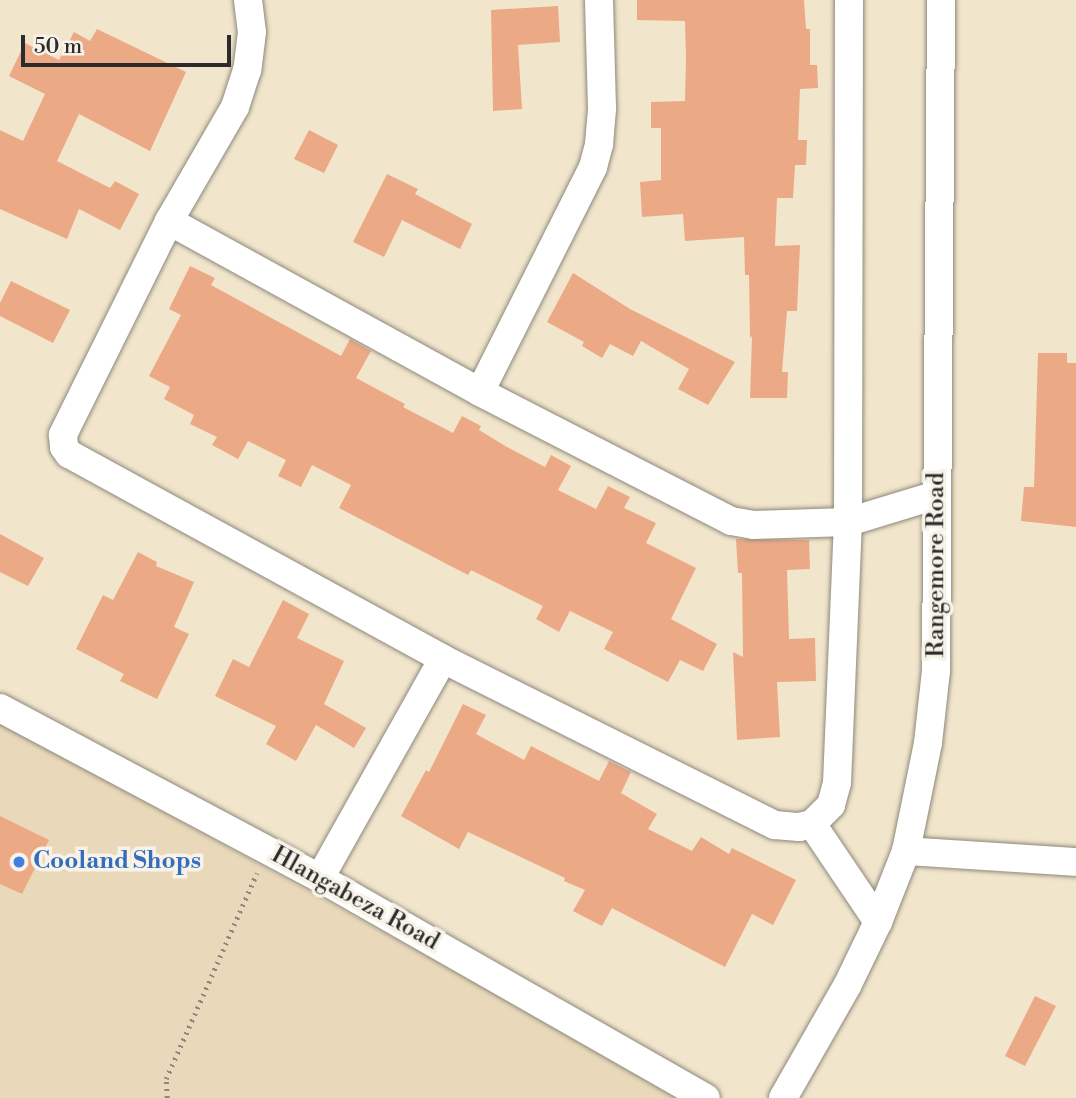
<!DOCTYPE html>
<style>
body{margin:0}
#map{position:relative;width:1076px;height:1098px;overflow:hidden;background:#f1e6cc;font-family:"Libre Bodoni",serif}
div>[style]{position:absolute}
.built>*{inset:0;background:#e9d9ba}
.building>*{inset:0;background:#eca986}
.path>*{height:4.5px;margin-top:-2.25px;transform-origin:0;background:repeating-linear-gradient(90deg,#8e887c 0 2px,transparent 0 7px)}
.roads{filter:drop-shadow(0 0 2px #8e887c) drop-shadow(0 0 2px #8e887c)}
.minor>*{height:28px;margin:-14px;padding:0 14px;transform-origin:14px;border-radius:14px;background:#fff}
.dots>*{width:19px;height:19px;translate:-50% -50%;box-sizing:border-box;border:4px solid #f7f3e8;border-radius:50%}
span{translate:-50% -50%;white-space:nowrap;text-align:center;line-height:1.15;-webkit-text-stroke:7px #f7f3e8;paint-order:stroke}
.street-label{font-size:24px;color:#2b2b2b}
.shop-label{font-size:24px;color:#366cbe;font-weight:700}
.left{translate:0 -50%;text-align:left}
.scale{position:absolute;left:21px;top:35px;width:210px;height:32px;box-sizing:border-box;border:4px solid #2b2b2b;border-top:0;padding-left:9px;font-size:21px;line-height:24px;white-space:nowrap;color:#2b2b2b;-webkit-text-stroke:5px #f7f3e8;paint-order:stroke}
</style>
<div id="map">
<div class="built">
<div style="clip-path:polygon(0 723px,687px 1098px,0 1098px)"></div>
</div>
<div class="building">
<div style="clip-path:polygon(637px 0,804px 0,806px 29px,810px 29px,810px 65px,817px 65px,818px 88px,800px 89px,798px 140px,807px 140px,806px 165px,795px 165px,793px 198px,777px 198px,775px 246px,800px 245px,797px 311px,787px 311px,782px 372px,788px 372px,787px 398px,750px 398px,752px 336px,750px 338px,749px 275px,745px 275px,744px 237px,685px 241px,683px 214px,642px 217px,640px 182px,661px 180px,661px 128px,651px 128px,651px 102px,685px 101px,686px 58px,685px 21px,637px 20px)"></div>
<div style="clip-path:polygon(558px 6px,560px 42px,518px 45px,522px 109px,493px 111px,491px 10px)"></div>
<div style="clip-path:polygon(97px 29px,186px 72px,150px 151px,79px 114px,57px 161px,110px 188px,115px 181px,139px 194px,120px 230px,79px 209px,67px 239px,0 209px,0 130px,23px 141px,45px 94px,9px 76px,25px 43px,59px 60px,74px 32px,90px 41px)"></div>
<div style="clip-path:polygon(309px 130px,338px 145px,324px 173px,294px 159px)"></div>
<div style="clip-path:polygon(387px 174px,418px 189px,415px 194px,472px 224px,460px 249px,402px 220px,384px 257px,353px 242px)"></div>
<div style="clip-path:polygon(190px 266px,215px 278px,211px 285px,341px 356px,350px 339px,371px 351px,356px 378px,405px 404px,403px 407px,453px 433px,462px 416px,481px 426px,479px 430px,507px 447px,545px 467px,551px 455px,571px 466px,558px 490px,596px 509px,608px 486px,630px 497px,624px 508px,656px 523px,646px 543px,696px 568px,671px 619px,717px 644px,703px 671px,680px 660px,668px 682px,604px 649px,613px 632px,570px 611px,559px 632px,536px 619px,543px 606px,471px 570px,468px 575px,339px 508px,351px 485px,312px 465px,301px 487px,278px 476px,286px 460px,248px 441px,238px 459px,212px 445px,217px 437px,190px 424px,194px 415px,164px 399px,170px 387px,149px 376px,181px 315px,169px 309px)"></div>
<div style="clip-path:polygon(573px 273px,630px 309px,735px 362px,708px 405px,678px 389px,689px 369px,641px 341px,633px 356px,610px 344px,602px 358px,582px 346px,584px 342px,547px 322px)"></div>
<div style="clip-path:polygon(11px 281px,70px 310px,53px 343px,0 316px,0 303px)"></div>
<div style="clip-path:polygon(1038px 353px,1067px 353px,1067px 363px,1076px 363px,1076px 527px,1021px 521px,1024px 487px,1034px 487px)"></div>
<div style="clip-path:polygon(0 534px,44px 558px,28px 586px,0 572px)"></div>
<div style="clip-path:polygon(736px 539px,809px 540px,810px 569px,787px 570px,789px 639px,815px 638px,816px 681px,777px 682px,780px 737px,737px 740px,733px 652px,743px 657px,742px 573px,738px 573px)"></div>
<div style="clip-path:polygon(138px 552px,157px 562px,156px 566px,194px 582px,174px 627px,189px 634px,157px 699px,120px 681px,124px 674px,76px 649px,103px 595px,113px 600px)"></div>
<div style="clip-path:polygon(283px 600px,309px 614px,297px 638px,344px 661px,324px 704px,366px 728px,354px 748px,316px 725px,296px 761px,266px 744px,276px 726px,215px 696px,233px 659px,249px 667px)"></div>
<div style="clip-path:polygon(463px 704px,486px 715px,476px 734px,524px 760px,531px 746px,599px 781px,609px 761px,631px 772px,621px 793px,657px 814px,648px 829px,692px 851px,701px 837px,729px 854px,732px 848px,796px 880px,773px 925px,752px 914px,725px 967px,612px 908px,602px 926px,573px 911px,585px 890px,564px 881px,565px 878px,468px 832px,459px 849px,401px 816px,426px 770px,429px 772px)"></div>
<div style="clip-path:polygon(0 816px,49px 840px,22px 894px,0 884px)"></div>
<div style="clip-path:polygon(1035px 996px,1056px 1006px,1025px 1066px,1005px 1056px)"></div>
</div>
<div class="path">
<div style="left:167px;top:1098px;width:19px;rotate:-93deg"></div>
<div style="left:166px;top:1079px;width:225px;rotate:-66.2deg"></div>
</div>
<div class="roads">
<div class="minor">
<div style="left:248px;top:0;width:32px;rotate:83deg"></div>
<div style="left:252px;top:32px;width:38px;rotate:97deg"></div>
<div style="left:247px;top:70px;width:39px;rotate:108deg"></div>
<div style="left:235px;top:107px;width:132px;rotate:120.1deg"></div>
<div style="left:169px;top:221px;width:239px;rotate:116.4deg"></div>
<div style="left:63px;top:435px;width:12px;rotate:85deg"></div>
<div style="left:64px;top:447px;width:9px;rotate:54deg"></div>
<div style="left:69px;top:454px;width:426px;rotate:28.7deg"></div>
<div style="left:443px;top:659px;width:371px;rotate:26.6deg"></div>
<div style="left:775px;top:825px;width:24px;rotate:5deg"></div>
<div style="left:799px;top:827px;width:13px;rotate:-13deg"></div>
<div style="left:812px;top:824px;width:27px;rotate:-45deg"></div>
<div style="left:831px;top:805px;width:23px;rotate:-75deg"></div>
<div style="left:837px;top:783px;width:261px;rotate:-87.6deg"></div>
<div style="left:848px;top:522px;width:522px;rotate:-89.89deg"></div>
<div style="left:169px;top:221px;width:355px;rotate:28.8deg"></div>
<div style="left:480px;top:392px;width:282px;rotate:27.2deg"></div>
<div style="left:731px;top:521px;width:22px;rotate:10deg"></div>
<div style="left:753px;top:525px;width:95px;rotate:-1.8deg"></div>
<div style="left:848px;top:522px;width:93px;rotate:-16.9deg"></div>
<div style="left:480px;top:392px;width:252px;rotate:-63.3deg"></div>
<div style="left:593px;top:167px;width:24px;rotate:-75deg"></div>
<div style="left:599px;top:144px;width:36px;rotate:-85deg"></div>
<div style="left:602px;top:108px;width:108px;rotate:-91.6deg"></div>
<div style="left:0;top:708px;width:362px;rotate:28deg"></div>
<div style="left:320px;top:878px;width:444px;rotate:29.7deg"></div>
<div style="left:812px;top:824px;width:118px;rotate:56deg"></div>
<div style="left:906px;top:851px;width:170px;rotate:3.7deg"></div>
<div style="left:320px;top:878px;width:251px;rotate:-60.7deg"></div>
<div style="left:783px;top:1098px;width:129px;rotate:-60.3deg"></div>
<div style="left:847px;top:986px;width:71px;rotate:-64.2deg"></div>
<div style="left:878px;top:922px;width:76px;rotate:-68.5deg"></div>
<div style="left:906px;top:851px;width:110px;rotate:-78.5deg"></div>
<div style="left:928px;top:743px;width:72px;rotate:-83.7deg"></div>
<div style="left:936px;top:671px;width:671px;rotate:-89.57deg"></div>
</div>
</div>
<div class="dots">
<div style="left:19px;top:862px;background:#3f7fe0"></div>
</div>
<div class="street-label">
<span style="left:937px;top:565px;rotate:-90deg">Rangemore Road</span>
<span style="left:355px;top:899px;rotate:29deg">Hlangabeza Road</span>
</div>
<div class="shop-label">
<span class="left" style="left:33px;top:862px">Cooland Shops</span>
</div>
<div class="scale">50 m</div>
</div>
